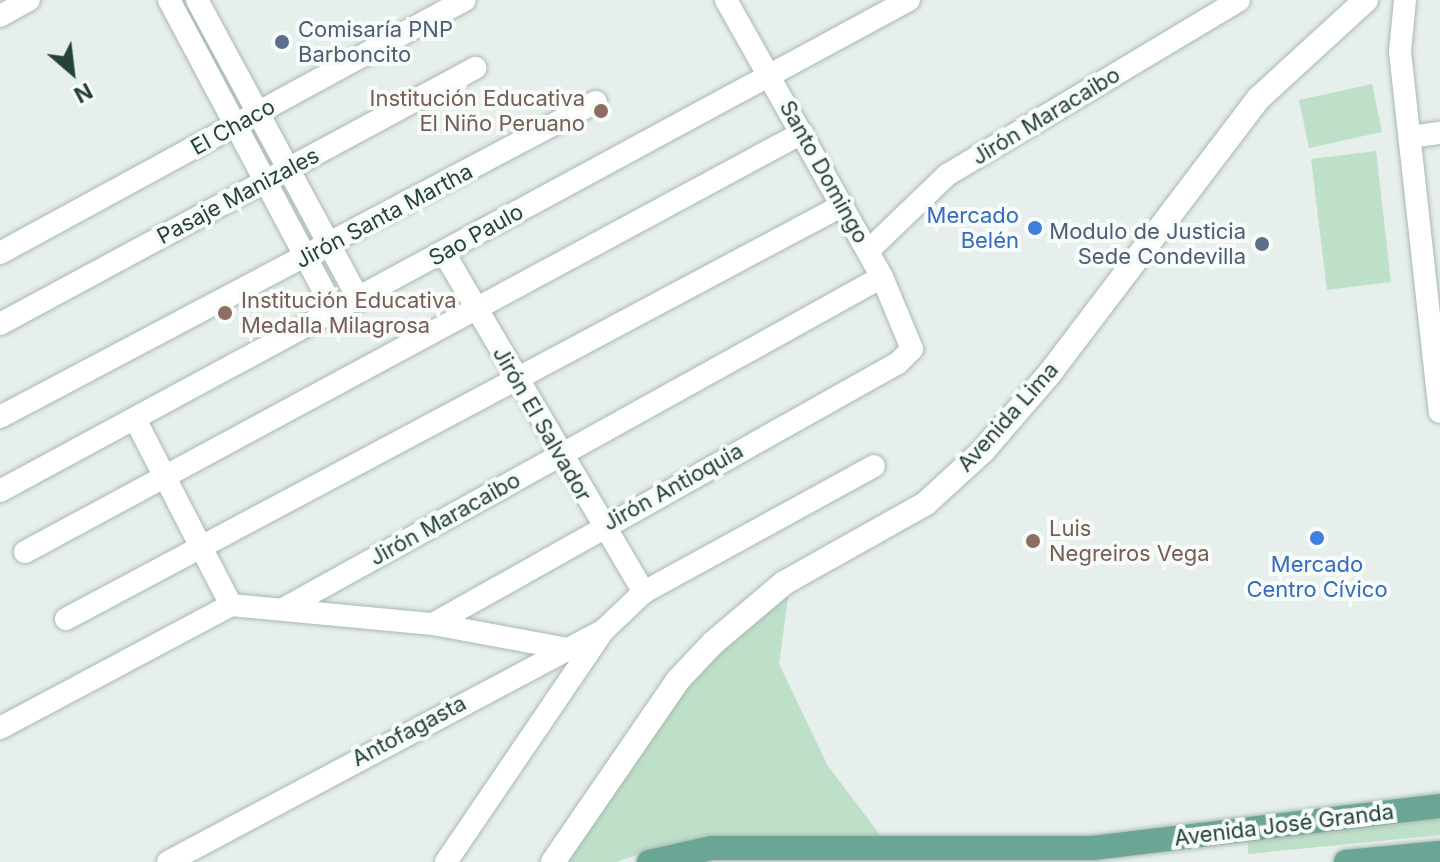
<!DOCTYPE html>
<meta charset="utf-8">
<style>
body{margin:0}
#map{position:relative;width:1440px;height:862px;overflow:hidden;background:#e6efeb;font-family:Inter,sans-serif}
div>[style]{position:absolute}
.green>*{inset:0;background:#bfe0c8}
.roads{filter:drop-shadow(0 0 2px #a8b8b2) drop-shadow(0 0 2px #a8b8b2)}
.minor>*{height:22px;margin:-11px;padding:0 11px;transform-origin:11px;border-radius:11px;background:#fff}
.secondary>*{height:24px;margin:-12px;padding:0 12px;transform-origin:12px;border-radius:12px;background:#fff}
.primary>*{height:24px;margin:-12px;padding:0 12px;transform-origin:12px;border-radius:12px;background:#6aa596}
.dots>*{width:22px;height:22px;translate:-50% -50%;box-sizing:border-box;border:4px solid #f7fbf9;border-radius:50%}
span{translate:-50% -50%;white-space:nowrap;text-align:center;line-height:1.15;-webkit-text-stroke:8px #f7fbf9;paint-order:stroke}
.service-label{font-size:22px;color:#4e5e75}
.left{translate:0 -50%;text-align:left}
.right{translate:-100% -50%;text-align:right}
.education-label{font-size:22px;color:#785e54}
.street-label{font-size:22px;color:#24423a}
.shop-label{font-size:22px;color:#366cbe}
.north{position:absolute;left:32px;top:32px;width:80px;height:80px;-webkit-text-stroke:6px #f7fbf9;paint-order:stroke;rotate:152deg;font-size:22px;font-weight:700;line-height:32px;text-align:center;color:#24423a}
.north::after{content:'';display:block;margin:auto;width:28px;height:36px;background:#24423a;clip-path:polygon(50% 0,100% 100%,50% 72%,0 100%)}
</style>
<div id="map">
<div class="green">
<div style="clip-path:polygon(1372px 84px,1382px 132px,1309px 148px,1299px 100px)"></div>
<div style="clip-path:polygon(1376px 151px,1391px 282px,1327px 290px,1311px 159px)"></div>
<div style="clip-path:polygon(789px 590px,779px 664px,828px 766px,884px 840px,707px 839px,671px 844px,616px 862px,565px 862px,700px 663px)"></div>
<div style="clip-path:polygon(1440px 815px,1440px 835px,1248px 854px,1248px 839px)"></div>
</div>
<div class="roads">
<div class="minor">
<div style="left:169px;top:0;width:353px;rotate:62deg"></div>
<div style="left:197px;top:0;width:341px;rotate:61.6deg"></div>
<div style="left:1405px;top:0;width:52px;rotate:95.5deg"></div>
<div style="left:1400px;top:52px;width:362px;rotate:83.7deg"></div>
<div style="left:0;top:16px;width:33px;rotate:-29deg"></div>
<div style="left:1410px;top:137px;width:30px;rotate:-8deg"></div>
<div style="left:868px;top:251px;width:110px;rotate:-43.9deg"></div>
<div style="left:947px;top:175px;width:340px;rotate:-30.9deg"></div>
<div style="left:0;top:253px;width:529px;rotate:-28.55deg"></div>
<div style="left:444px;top:253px;width:394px;rotate:59.5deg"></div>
<div style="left:0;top:324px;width:540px;rotate:-28.32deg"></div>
<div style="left:0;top:417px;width:674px;rotate:-27.86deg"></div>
<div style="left:136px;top:421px;width:207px;rotate:62.7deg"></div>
<div style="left:0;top:491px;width:1033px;rotate:-28.38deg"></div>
<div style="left:25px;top:552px;width:883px;rotate:-28.34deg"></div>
<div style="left:283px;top:609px;width:685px;rotate:-29deg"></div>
<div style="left:66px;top:619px;width:880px;rotate:-28.05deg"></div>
<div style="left:433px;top:624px;width:533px;rotate:-29.31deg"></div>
<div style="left:898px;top:363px;width:20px;rotate:-45deg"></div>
<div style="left:912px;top:349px;width:78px;rotate:-112.6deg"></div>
<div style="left:882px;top:277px;width:318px;rotate:-119.4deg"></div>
<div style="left:0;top:728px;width:262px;rotate:-28deg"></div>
<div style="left:231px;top:605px;width:203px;rotate:5.4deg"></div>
<div style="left:433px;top:624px;width:132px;rotate:10.5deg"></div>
<div style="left:168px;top:862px;width:494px;rotate:-28deg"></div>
<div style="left:604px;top:630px;width:55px;rotate:-43.5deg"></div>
<div style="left:644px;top:592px;width:262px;rotate:-28.7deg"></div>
<div style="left:446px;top:862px;width:279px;rotate:-55.8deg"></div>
</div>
<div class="secondary">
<div style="left:553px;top:862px;width:221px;rotate:-55.5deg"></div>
<div style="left:678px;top:680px;width:51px;rotate:-46.6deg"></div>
<div style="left:713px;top:643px;width:93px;rotate:-40.2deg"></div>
<div style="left:784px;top:583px;width:162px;rotate:-29.3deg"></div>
<div style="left:925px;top:504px;width:79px;rotate:-42.4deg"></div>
<div style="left:983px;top:451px;width:103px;rotate:-49.3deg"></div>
<div style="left:1050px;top:373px;width:345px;rotate:-52.8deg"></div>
<div style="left:1259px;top:98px;width:145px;rotate:-42.5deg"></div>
</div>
<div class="primary">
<div style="left:649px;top:862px;width:64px;rotate:-12.7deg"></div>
<div style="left:711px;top:848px;width:382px"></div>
<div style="left:1093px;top:848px;width:350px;rotate:-6.9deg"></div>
<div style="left:1346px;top:862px;width:94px;rotate:-5.5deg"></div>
</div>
</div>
<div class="dots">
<div style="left:282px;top:42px;background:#5c6f8a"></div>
<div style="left:601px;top:111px;background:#8d6e63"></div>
<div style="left:1035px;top:228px;background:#3f7fe0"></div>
<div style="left:1262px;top:244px;background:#5c6f8a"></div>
<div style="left:225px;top:313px;background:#8d6e63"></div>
<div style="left:1317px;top:538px;background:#3f7fe0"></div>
<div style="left:1033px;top:541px;background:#8d6e63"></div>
</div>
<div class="service-label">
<span class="left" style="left:298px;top:42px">Comisaría PNP<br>Barboncito</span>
<span class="right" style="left:1246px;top:244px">Modulo de Justicia<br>Sede Condevilla</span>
</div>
<div class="education-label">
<span class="right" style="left:585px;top:111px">Institución Educativa<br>El Niño Peruano</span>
<span class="left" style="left:241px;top:313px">Institución Educativa<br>Medalla Milagrosa</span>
<span class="left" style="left:1049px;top:541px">Luis<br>Negreiros Vega</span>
</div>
<div class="street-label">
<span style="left:1046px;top:116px;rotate:-31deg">Jirón Maracaibo</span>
<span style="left:233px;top:127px;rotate:-29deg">El Chaco</span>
<span style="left:824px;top:172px;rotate:61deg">Santo Domingo</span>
<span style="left:238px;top:196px;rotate:-28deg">Pasaje Manizales</span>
<span style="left:384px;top:216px;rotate:-28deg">Jirón Santa Martha</span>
<span style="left:476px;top:235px;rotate:-29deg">Sao Paulo</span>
<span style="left:1008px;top:417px;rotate:-48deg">Avenida Lima</span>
<span style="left:542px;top:424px;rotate:60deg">Jirón El Salvador</span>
<span style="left:673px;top:487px;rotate:-29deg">Jirón Antioquia</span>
<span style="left:445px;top:519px;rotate:-29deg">Jirón Maracaibo</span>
<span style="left:409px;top:731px;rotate:-28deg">Antofagasta</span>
<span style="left:1284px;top:825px;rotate:-7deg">Avenida José Granda</span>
</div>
<div class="shop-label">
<span class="right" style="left:1019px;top:228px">Mercado<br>Belén</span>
<span style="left:1317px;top:577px">Mercado<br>Centro Cívico</span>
</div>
<div class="north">N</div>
</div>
